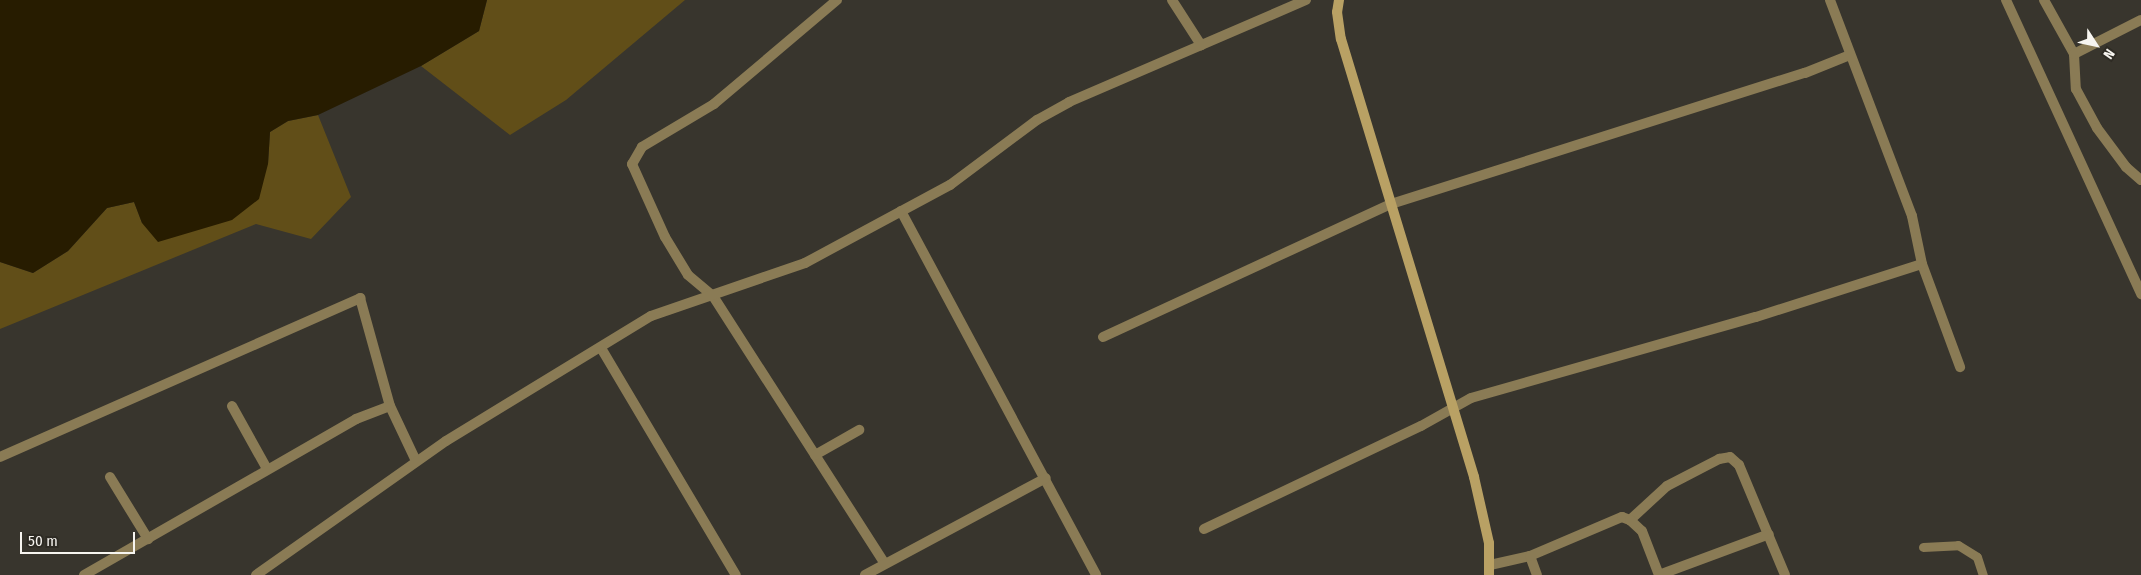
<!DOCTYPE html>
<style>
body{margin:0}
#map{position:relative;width:2141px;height:575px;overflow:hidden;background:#38352d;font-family:"Fira Sans Condensed",sans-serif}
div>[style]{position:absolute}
.green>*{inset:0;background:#614e18}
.water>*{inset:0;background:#271c00}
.lane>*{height:9px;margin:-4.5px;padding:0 4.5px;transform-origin:4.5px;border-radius:4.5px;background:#8a7b55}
.street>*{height:10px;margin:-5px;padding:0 5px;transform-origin:5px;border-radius:5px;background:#8a7b55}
.secondary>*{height:10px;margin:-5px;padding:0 5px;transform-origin:5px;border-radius:5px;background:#b9a164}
span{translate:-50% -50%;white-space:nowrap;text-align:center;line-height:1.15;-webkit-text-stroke:4px #2e2b24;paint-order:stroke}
.north{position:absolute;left:2071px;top:20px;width:50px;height:50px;-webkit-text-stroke:4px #2e2b24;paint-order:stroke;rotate:125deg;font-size:14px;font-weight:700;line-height:20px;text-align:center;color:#f7f5f0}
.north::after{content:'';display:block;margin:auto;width:18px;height:22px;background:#f7f5f0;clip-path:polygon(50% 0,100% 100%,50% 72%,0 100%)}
.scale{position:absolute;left:20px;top:532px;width:115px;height:22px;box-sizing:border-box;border:2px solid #f7f5f0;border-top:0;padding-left:6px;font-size:15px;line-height:18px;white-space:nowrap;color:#f7f5f0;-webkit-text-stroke:4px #2e2b24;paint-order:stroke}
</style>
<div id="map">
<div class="green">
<div style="clip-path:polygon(487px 0,685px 0,566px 100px,510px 135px,421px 66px,479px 31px)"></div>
<div style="clip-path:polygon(318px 115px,351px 197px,311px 239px,256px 224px,0 329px,0 262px,33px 273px,68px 251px,107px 208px,134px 202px,142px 223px,268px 164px,270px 132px,288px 121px)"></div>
</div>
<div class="water">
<div style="clip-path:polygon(0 0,487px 0,479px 31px,421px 66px,318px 115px,288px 121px,270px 132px,268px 164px,259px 199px,232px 220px,158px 242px,142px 223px,134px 202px,107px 208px,68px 251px,33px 273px,0 262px)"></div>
</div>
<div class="lane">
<div style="left:1923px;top:547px;width:35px;rotate:-3deg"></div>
<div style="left:1958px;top:545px;width:22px;rotate:32deg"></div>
<div style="left:1977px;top:557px;width:19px;rotate:72deg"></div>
</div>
<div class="street">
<div style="left:837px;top:0;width:161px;rotate:139.8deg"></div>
<div style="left:714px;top:104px;width:84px;rotate:149.2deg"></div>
<div style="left:642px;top:147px;width:20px;rotate:120deg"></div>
<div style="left:632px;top:164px;width:80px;rotate:65.7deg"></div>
<div style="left:665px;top:237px;width:44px;rotate:58.8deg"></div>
<div style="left:688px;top:275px;width:33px;rotate:40deg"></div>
<div style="left:713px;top:296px;width:318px;rotate:57.3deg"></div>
<div style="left:1172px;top:0;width:54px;rotate:57.2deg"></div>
<div style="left:2006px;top:0;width:324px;rotate:65.3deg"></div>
<div style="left:2044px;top:0;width:62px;rotate:60.9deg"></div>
<div style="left:2074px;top:54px;width:35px;rotate:87deg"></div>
<div style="left:2076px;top:89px;width:44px;rotate:61.7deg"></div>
<div style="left:2097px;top:128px;width:49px;rotate:53.4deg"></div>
<div style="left:2126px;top:167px;width:20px;rotate:41deg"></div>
<div style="left:2074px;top:54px;width:75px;rotate:-26.9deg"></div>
<div style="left:901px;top:211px;width:413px;rotate:61.8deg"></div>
<div style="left:1922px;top:264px;width:110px;rotate:69.7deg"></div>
<div style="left:1103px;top:337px;width:317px;rotate:-24.8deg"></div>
<div style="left:1391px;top:204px;width:434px;rotate:-17.6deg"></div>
<div style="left:1805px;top:73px;width:48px;rotate:-21.8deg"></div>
<div style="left:601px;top:348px;width:264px;rotate:59.3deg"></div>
<div style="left:232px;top:406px;width:72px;rotate:60.9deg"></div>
<div style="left:815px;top:455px;width:51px;rotate:-29.6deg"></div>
<div style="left:0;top:457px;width:394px;rotate:-23.8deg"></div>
<div style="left:360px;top:298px;width:112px;rotate:74.5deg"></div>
<div style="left:390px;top:406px;width:61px;rotate:64.7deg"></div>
<div style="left:110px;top:477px;width:73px;rotate:58.5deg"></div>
<div style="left:1630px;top:520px;width:50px;rotate:-42.6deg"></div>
<div style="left:1667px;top:486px;width:59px;rotate:-27.4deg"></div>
<div style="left:1719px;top:459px;width:11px;rotate:-10deg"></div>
<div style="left:1730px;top:457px;width:12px;rotate:42deg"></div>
<div style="left:1739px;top:465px;width:119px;rotate:67.3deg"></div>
<div style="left:1204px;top:529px;width:240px;rotate:-25.4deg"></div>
<div style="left:1421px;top:426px;width:57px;rotate:-29.2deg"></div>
<div style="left:1471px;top:398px;width:296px;rotate:-15.9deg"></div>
<div style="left:1756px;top:317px;width:174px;rotate:-17.7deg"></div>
<div style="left:1922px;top:264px;width:49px;rotate:-101.8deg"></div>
<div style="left:1912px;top:216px;width:231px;rotate:-110.8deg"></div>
<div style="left:1530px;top:556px;width:20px;rotate:70deg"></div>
<div style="left:1490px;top:565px;width:41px;rotate:-12.7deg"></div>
<div style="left:1530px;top:556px;width:100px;rotate:-23deg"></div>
<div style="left:1622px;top:517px;width:9px;rotate:21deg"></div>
<div style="left:1630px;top:520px;width:16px;rotate:43deg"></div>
<div style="left:1642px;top:531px;width:47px;rotate:68.9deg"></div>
<div style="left:84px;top:575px;width:314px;rotate:-29.8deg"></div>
<div style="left:356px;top:419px;width:36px;rotate:-21deg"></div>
<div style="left:256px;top:575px;width:232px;rotate:-35.2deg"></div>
<div style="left:446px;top:441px;width:240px;rotate:-31.4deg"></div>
<div style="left:651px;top:316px;width:163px;rotate:-19deg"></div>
<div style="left:805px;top:263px;width:165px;rotate:-28.3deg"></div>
<div style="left:950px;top:185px;width:109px;rotate:-36.8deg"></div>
<div style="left:1037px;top:120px;width:37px;rotate:-29deg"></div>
<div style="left:1069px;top:102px;width:258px;rotate:-23.3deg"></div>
<div style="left:865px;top:575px;width:205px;rotate:-28.2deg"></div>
<div style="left:1659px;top:575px;width:117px;rotate:-20.4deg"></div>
</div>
<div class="secondary">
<div style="left:1339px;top:0;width:12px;rotate:99deg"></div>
<div style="left:1337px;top:12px;width:27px;rotate:82deg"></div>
<div style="left:1341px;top:39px;width:458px;rotate:73.1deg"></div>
<div style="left:1474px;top:477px;width:68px;rotate:77.2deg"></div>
<div style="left:1489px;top:543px;width:32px;rotate:90deg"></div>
</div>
<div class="north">N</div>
<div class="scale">50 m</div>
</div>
